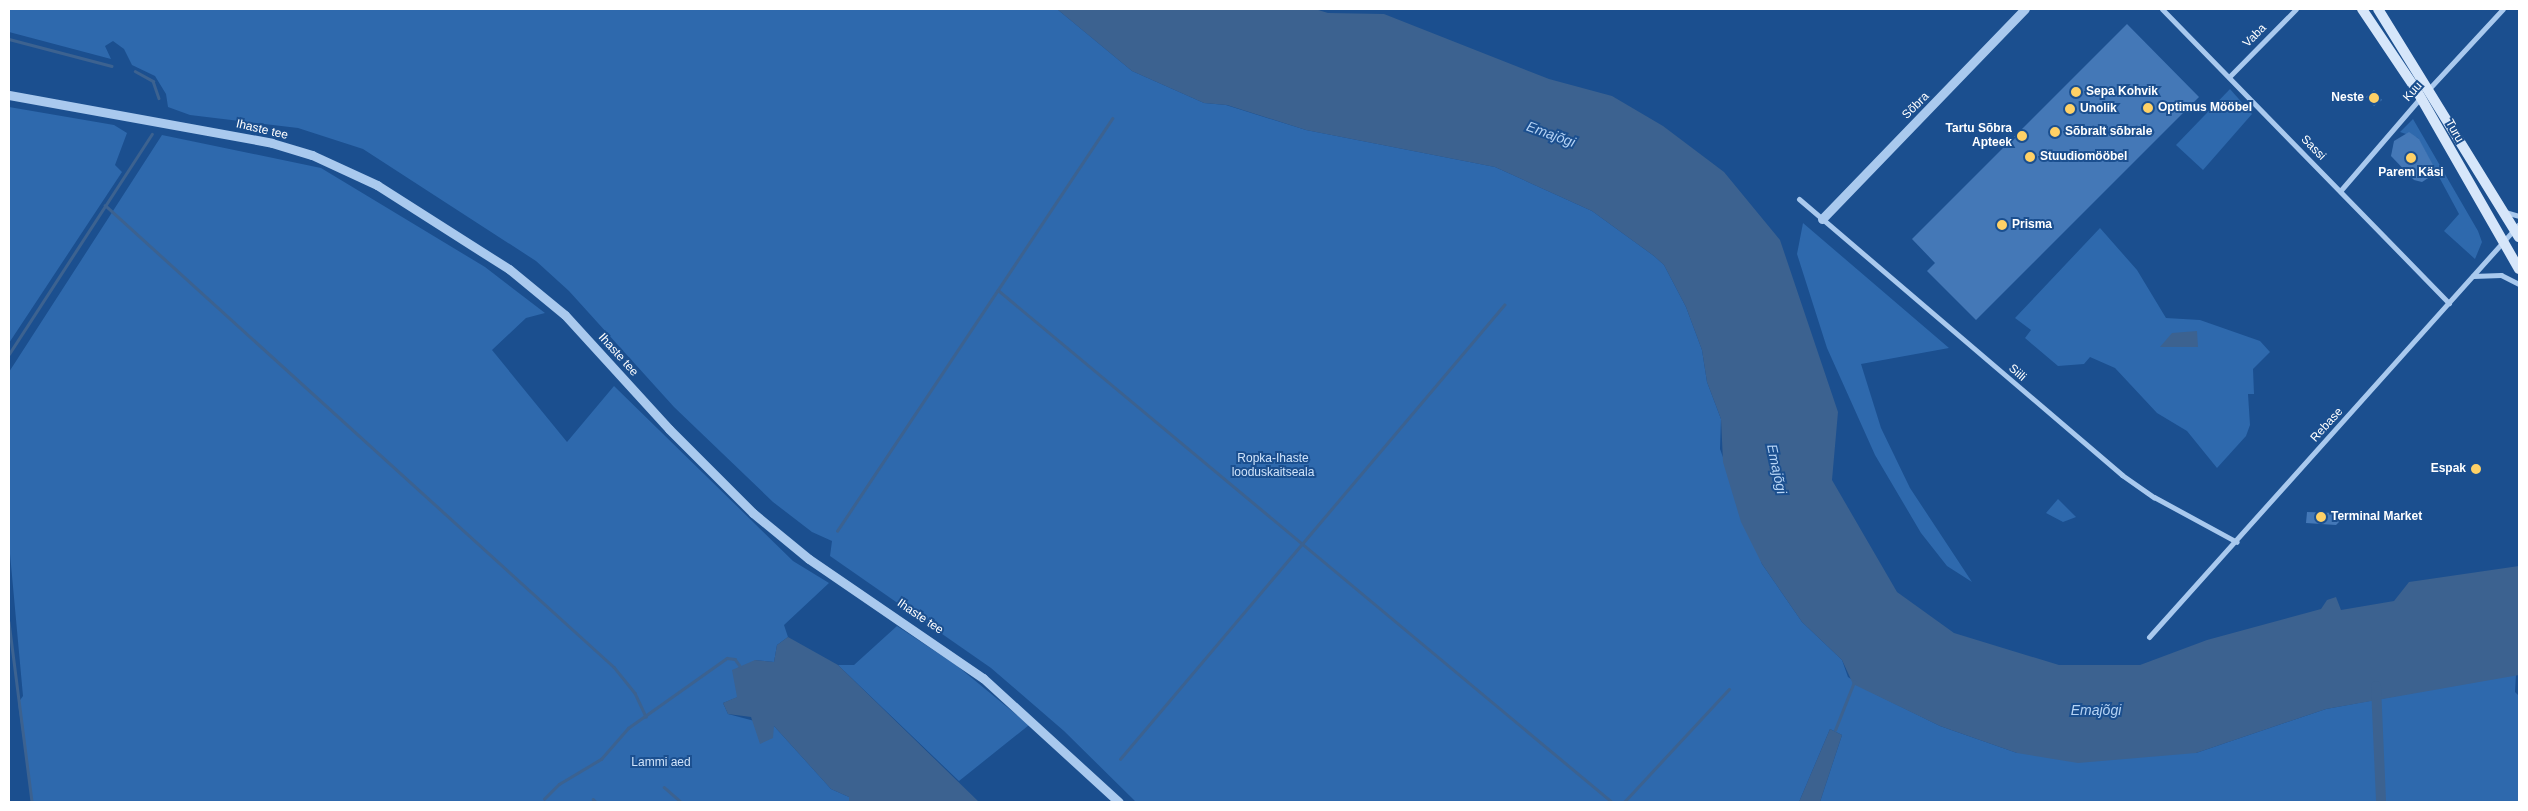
<!DOCTYPE html>
<meta charset="utf-8">
<style>
body{margin:0}
#map{position:relative;width:2528px;height:811px;overflow:hidden;background:#1b4f8f;font-family:Arial,sans-serif}
div>[style]{position:absolute}
.green>*{inset:0;background:#2e69ad}
.water>*{inset:0;background:#3c6290}
.stream>*{height:2.5px;margin:-1.25px;padding:0 1.25px;transform-origin:1.25px;border-radius:1.25px;background:#3c6290}
.canal>*{height:10px;margin:-5px;padding:0 5px;transform-origin:5px;border-radius:5px;background:#3c6290}
.building>*{inset:0;background:#4478b7}
.minor>*{height:5px;margin:-2.5px;padding:0 2.5px;transform-origin:2.5px;border-radius:2.5px;background:#a9c9ee}
.tertiary>*{height:9px;margin:-4.5px;padding:0 4.5px;transform-origin:4.5px;border-radius:4.5px;background:#a9c9ee}
.secondary>*{height:10px;margin:-5px;padding:0 5px;transform-origin:5px;border-radius:5px;background:#d6e6fa}
.dots>*{width:14px;height:14px;translate:-50% -50%;box-sizing:border-box;border:2px solid #1b4f8f;border-radius:50%}
span{translate:-50% -50%;white-space:nowrap;text-align:center;line-height:1.15;-webkit-text-stroke:4px #1b4f8f;paint-order:stroke}
.street-label{font-size:12px;color:#fff}
.poi-label{font-size:12px;color:#fff;font-weight:700}
.left{translate:0 -50%;text-align:left}
.right{translate:-100% -50%;text-align:right}
.park-label{font-size:12px;color:#cfe3fa}
.water-label{font-size:14px;color:#b5d3f5;font-style:italic}
.frame{position:absolute;inset:0;border:10px solid #fff;pointer-events:none}
</style>
<div id="map">
<div class="green">
<div style="clip-path:polygon(9px 9px,1057px 9px,1132px 71px,1204px 103px,1226px 105px,1306px 130px,1495px 167px,1592px 211px,1654px 256px,1664px 265px,1686px 307px,1702px 350px,1707px 382px,1721px 419px,1720px 449px,1762px 564px,1802px 622px,1842px 660px,1848px 677px,1873px 693px,1940px 726px,2017px 753px,2196px 753px,2326px 709px,2516px 674px,2515px 692px,2519px 696px,2519px 802px,1820px 802px,1842px 735px,1830px 729px,1799px 802px,1136px 802px,1064px 731px,991px 668px,830px 556px,832px 541px,812px 532px,773px 502px,674px 407px,569px 291px,536px 261px,363px 149px,298px 128px,190px 115px,168px 107px,166px 94px,155px 76px,132px 65px,124px 49px,113px 41px,105px 46px,111px 59px,9px 32px)"></div>
<div style="clip-path:polygon(2230px 89px,2252px 114px,2203px 170px,2176px 145px)"></div>
<div style="clip-path:polygon(9px 107px,114px 125px,127px 133px,115px 165px,122px 172px,9px 343px)"></div>
<div style="clip-path:polygon(2413px 119px,2478px 231px,2482px 242px,2475px 259px,2444px 231px,2459px 214px,2418px 138px,2400px 132px)"></div>
<div style="clip-path:polygon(162px 135px,321px 168px,485px 267px,545px 313px,526px 318px,492px 350px,567px 442px,614px 386px,793px 561px,829px 583px,784px 625px,788px 637px,777px 645px,774px 662px,755px 660px,738px 697px,723px 703px,728px 714px,774px 726px,831px 789px,849px 797px,849px 802px,32px 802px,18px 703px,23px 696px,9px 543px,9px 372px)"></div>
<div style="clip-path:polygon(1803px 223px,1949px 348px,1861px 364px,1881px 428px,1910px 488px,1972px 582px,1947px 566px,1921px 533px,1875px 455px,1827px 348px,1797px 254px)"></div>
<div style="clip-path:polygon(2100px 228px,2137px 270px,2166px 318px,2200px 320px,2260px 341px,2270px 352px,2253px 369px,2254px 394px,2248px 394px,2250px 425px,2246px 436px,2217px 468px,2187px 431px,2157px 413px,2115px 368px,2090px 357px,2084px 364px,2058px 366px,2025px 338px,2031px 330px,2015px 318px)"></div>
<div style="clip-path:polygon(2058px 499px,2076px 517px,2063px 522px,2046px 513px)"></div>
<div style="clip-path:polygon(897px 626px,956px 665px,1029px 725px,959px 781px,838px 665px,854px 665px)"></div>
</div>
<div class="water">
<div style="clip-path:polygon(1057px 9px,1315px 9px,1328px 13px,1384px 14px,1549px 79px,1612px 96px,1663px 126px,1724px 172px,1780px 240px,1838px 412px,1832px 480px,1897px 592px,1954px 633px,2059px 665px,2140px 665px,2207px 640px,2321px 609px,2327px 600px,2336px 597px,2341px 610px,2394px 601px,2409px 582px,2519px 566px,2519px 675px,2326px 709px,2196px 753px,2078px 763px,2017px 753px,1940px 726px,1853px 684px,1842px 660px,1802px 622px,1762px 564px,1741px 522px,1723px 462px,1721px 419px,1707px 382px,1702px 350px,1686px 307px,1664px 265px,1654px 256px,1592px 211px,1495px 167px,1306px 130px,1227px 105px,1204px 103px,1132px 71px)"></div>
<div style="clip-path:polygon(2197px 331px,2198px 347px,2160px 347px,2172px 333px)"></div>
<div style="clip-path:polygon(788px 637px,838px 665px,979px 802px,849px 802px,849px 797px,831px 789px,774px 726px,773px 738px,760px 744px,751px 717px,728px 714px,723px 703px,737px 697px,732px 670px,755px 660px,774px 662px,777px 645px)"></div>
<div style="clip-path:polygon(1830px 729px,1842px 735px,1820px 802px,1799px 802px)"></div>
</div>
<div class="stream">
<div style="left:9px;top:39px;width:106px;rotate:14.7deg"></div>
<div style="left:135px;top:71px;width:21px;rotate:29deg"></div>
<div style="left:153px;top:81px;width:18px;rotate:71deg"></div>
<div style="left:105px;top:205px;width:687px;rotate:42.23deg"></div>
<div style="left:614px;top:667px;width:33px;rotate:51deg"></div>
<div style="left:635px;top:693px;width:26px;rotate:65deg"></div>
<div style="left:998px;top:290px;width:799px;rotate:39.82deg"></div>
<div style="left:9px;top:354px;width:262px;rotate:-57deg"></div>
<div style="left:837px;top:531px;width:496px;rotate:-56.3deg"></div>
<div style="left:9px;top:622px;width:181px;rotate:82.7deg"></div>
<div style="left:1835px;top:730px;width:52px;rotate:-68.4deg"></div>
<div style="left:1120px;top:759px;width:595px;rotate:-49.77deg"></div>
<div style="left:664px;top:787px;width:23px;rotate:41deg"></div>
<div style="left:544px;top:799px;width:21px;rotate:-45deg"></div>
<div style="left:559px;top:784px;width:49px;rotate:-30.8deg"></div>
<div style="left:601px;top:759px;width:41px;rotate:-48.9deg"></div>
<div style="left:628px;top:728px;width:121px;rotate:-35.3deg"></div>
<div style="left:727px;top:658px;width:8px;rotate:7deg"></div>
<div style="left:735px;top:659px;width:9px;rotate:54deg"></div>
<div style="left:593px;top:799px;width:4px;rotate:45deg"></div>
<div style="left:1624px;top:802px;width:154px;rotate:-47.1deg"></div>
</div>
<div class="canal">
<div style="left:2376px;top:686px;width:116px;rotate:87.5deg"></div>
</div>
<div class="building">
<div style="clip-path:polygon(2127px 24px,2199px 97px,1976px 320px,1927px 271px,1935px 263px,1912px 239px)"></div>
<div style="clip-path:polygon(2374px 90px,2382px 100px,2374px 106px,2366px 97px)"></div>
<div style="clip-path:polygon(2409px 132px,2419px 139px,2433px 165px,2433px 175px,2422px 182px,2414px 180px,2391px 156px,2394px 141px)"></div>
<div style="clip-path:polygon(2307px 512px,2336px 513px,2340px 521px,2336px 525px,2306px 523px)"></div>
</div>
<div class="minor">
<div style="left:2162px;top:9px;width:411px;rotate:45.7deg"></div>
<div style="left:2229px;top:77px;width:95px;rotate:-45.4deg"></div>
<div style="left:2427px;top:91px;width:112px;rotate:-47.2deg"></div>
<div style="left:2341px;top:190px;width:123px;rotate:-49.3deg"></div>
<div style="left:1799px;top:199px;width:425px;rotate:40.5deg"></div>
<div style="left:2122px;top:475px;width:39px;rotate:35deg"></div>
<div style="left:2154px;top:497px;width:94px;rotate:28.5deg"></div>
<div style="left:2505px;top:212px;width:15px;rotate:16deg"></div>
<div style="left:2473px;top:276px;width:28px;rotate:-2deg"></div>
<div style="left:2501px;top:275px;width:20px;rotate:27deg"></div>
<div style="left:2149px;top:637px;width:554px;rotate:-48.14deg"></div>
</div>
<div class="tertiary">
<div style="left:9px;top:95px;width:267px;rotate:10.3deg"></div>
<div style="left:272px;top:143px;width:42px;rotate:16.7deg"></div>
<div style="left:312px;top:155px;width:72px;rotate:24.8deg"></div>
<div style="left:377px;top:185px;width:156px;rotate:32.5deg"></div>
<div style="left:509px;top:269px;width:72px;rotate:39.4deg"></div>
<div style="left:565px;top:315px;width:154px;rotate:47.6deg"></div>
<div style="left:669px;top:429px;width:119px;rotate:45deg"></div>
<div style="left:753px;top:513px;width:72px;rotate:39.4deg"></div>
<div style="left:809px;top:559px;width:211px;rotate:34.4deg"></div>
<div style="left:983px;top:678px;width:184px;rotate:42.4deg"></div>
<div style="left:1822px;top:219px;width:292px;rotate:-46deg"></div>
</div>
<div class="secondary">
<div style="left:2362px;top:9px;width:99px;rotate:56.1deg"></div>
<div style="left:2417px;top:91px;width:205px;rotate:60.2deg"></div>
<div style="left:2378px;top:9px;width:268px;rotate:58.3deg"></div>
</div>
<div class="dots">
<div style="left:2076px;top:92px;background:#ffd166"></div>
<div style="left:2374px;top:98px;background:#ffd166"></div>
<div style="left:2148px;top:108px;background:#ffd166"></div>
<div style="left:2070px;top:109px;background:#ffd166"></div>
<div style="left:2055px;top:132px;background:#ffd166"></div>
<div style="left:2022px;top:136px;background:#ffd166"></div>
<div style="left:2030px;top:157px;background:#ffd166"></div>
<div style="left:2411px;top:158px;background:#ffd166"></div>
<div style="left:2002px;top:225px;background:#ffd166"></div>
<div style="left:2476px;top:469px;background:#ffd166"></div>
<div style="left:2321px;top:517px;background:#ffd166"></div>
</div>
<div class="street-label">
<span style="left:2255px;top:36px;rotate:-45deg">Vaba</span>
<span style="left:2413px;top:92px;rotate:-49deg">Kuu</span>
<span style="left:1916px;top:106px;rotate:-45deg">Sõbra</span>
<span style="left:262px;top:130px;rotate:13deg">Ihaste tee</span>
<span style="left:2454px;top:131px;rotate:61deg">Turu</span>
<span style="left:2313px;top:148px;rotate:45deg">Sassi</span>
<span style="left:618px;top:355px;rotate:48deg">Ihaste tee</span>
<span style="left:2017px;top:373px;rotate:41deg">Siili</span>
<span style="left:2327px;top:425px;rotate:-48deg">Rebase</span>
<span style="left:920px;top:617px;rotate:34deg">Ihaste tee</span>
</div>
<div class="poi-label">
<span class="left" style="left:2086px;top:92px">Sepa Kohvik</span>
<span class="right" style="left:2364px;top:98px">Neste</span>
<span class="left" style="left:2158px;top:108px">Optimus Mööbel</span>
<span class="left" style="left:2080px;top:109px">Unolik</span>
<span class="right" style="left:2012px;top:136px">Tartu Sõbra<br>Apteek</span>
<span class="left" style="left:2065px;top:132px">Sõbralt sõbrale</span>
<span class="left" style="left:2040px;top:157px">Stuudiomööbel</span>
<span style="left:2411px;top:173px">Parem Käsi</span>
<span class="left" style="left:2012px;top:225px">Prisma</span>
<span class="right" style="left:2466px;top:469px">Espak</span>
<span class="left" style="left:2331px;top:517px">Terminal Market</span>
</div>
<div class="park-label">
<span style="left:1273px;top:466px">Ropka-Ihaste<br>looduskaitseala</span>
<span style="left:661px;top:763px">Lammi aed</span>
</div>
<div class="water-label">
<span style="left:1551px;top:134px;rotate:20deg">Emajõgi</span>
<span style="left:1777px;top:469px;rotate:78deg">Emajõgi</span>
<span style="left:2096px;top:710px">Emajõgi</span>
</div>
<div class="frame"></div>
</div>
